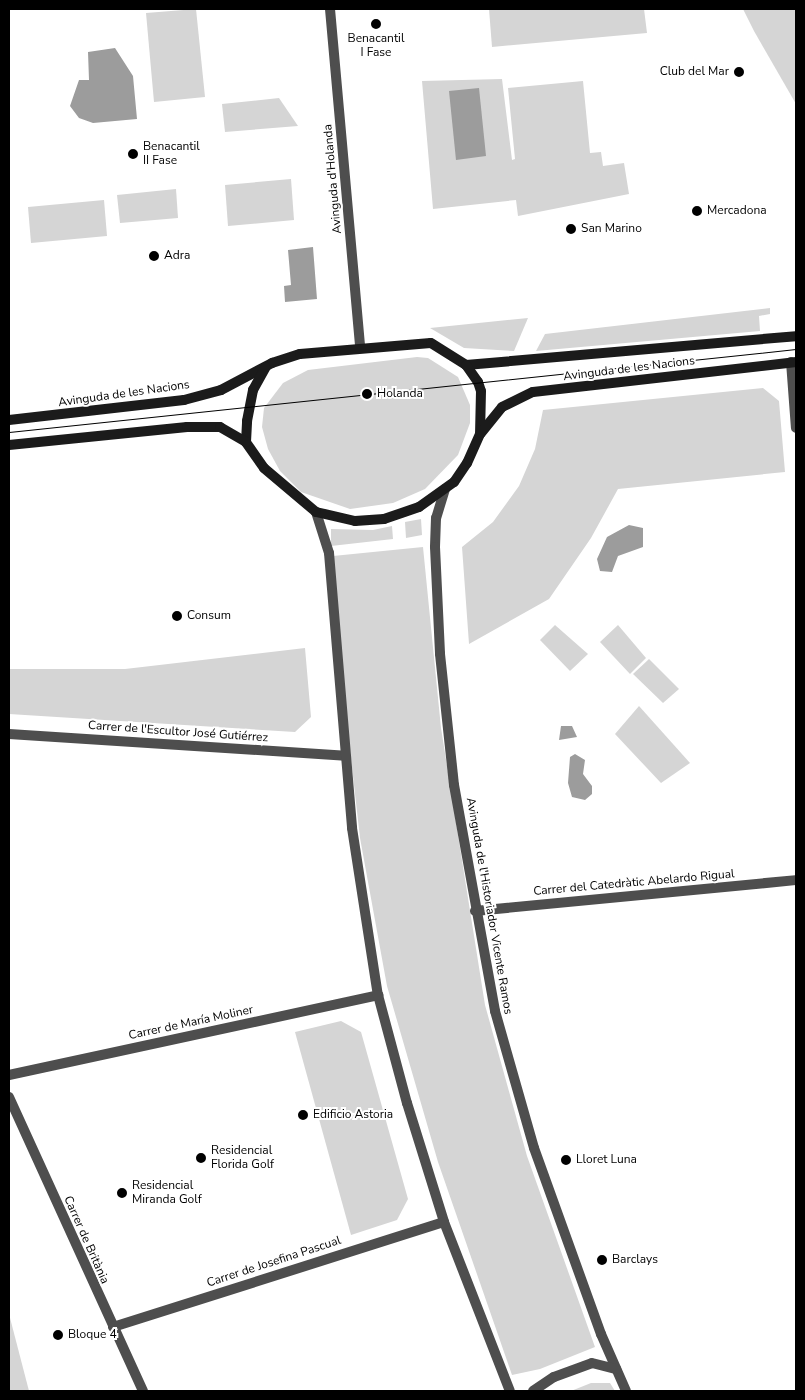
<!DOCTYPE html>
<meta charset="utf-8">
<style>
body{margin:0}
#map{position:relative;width:805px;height:1400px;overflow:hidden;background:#fff;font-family:"Nunito Sans",sans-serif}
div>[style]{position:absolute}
.green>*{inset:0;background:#d5d5d5}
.water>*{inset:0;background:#9c9c9c}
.minor>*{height:10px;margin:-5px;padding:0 5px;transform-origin:5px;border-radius:5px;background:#4e4e4e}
.tertiary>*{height:10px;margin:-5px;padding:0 5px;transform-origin:5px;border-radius:5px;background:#4e4e4e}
.secondary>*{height:10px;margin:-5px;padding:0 5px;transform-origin:5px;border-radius:5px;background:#1b1b1b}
.tram>*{height:1px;margin:-0.5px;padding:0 0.5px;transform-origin:0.5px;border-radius:0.5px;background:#000}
.dots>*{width:14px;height:14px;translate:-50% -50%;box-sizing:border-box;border:2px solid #fff;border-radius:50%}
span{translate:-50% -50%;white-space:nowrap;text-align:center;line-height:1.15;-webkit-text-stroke:4px #fff;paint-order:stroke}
.poi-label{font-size:12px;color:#000}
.right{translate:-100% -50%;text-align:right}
.left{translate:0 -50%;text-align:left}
.street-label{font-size:12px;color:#000}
.frame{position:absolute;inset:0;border:10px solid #000;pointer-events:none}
</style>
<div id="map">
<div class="green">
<div style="clip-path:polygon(196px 9px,205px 97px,154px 102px,146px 13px)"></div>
<div style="clip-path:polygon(489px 9px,644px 9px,647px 33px,492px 47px)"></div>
<div style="clip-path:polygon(743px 9px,796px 9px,796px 104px,754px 31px)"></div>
<div style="clip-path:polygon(502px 79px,512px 160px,515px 159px,508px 88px,583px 81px,590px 153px,601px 152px,603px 166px,624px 163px,629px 194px,518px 216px,516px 200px,433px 209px,422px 81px)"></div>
<div style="clip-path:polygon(279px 98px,298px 126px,225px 132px,222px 104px)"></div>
<div style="clip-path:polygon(291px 179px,294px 220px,228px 226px,225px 185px)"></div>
<div style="clip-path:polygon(176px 189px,178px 218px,120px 223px,117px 195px)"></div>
<div style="clip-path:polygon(104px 200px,107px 236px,31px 243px,28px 207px)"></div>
<div style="clip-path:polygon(770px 308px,770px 314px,759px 316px,760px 331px,536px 351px,545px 334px)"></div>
<div style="clip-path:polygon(528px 318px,514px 351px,464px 348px,430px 328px)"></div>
<div style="clip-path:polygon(417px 357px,428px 358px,458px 377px,470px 405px,470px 423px,458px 455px,425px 489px,393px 503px,350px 509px,301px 492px,280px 471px,268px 449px,262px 427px,264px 408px,283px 383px,308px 370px)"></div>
<div style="clip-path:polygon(763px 388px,779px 401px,785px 472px,618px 489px,591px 538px,549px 599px,469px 644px,462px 547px,493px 522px,519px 486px,535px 449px,543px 410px)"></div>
<div style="clip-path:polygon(421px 519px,422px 535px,406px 538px,405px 522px)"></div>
<div style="clip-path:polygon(392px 526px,393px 539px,331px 546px,331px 529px,373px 530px)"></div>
<div style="clip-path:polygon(423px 547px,441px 728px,485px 1005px,527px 1156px,595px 1347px,540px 1369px,512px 1375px,438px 1162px,387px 986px,360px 838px,347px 723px,333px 556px)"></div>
<div style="clip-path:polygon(555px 625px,588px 654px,570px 671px,540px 640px)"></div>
<div style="clip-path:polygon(618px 625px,646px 658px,630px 674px,600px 642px)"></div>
<div style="clip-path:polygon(305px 648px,311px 717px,295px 732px,9px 714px,9px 669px,125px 669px)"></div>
<div style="clip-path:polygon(649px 659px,679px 689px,663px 703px,633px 674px)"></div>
<div style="clip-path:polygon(639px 706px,690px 763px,661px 783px,615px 734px)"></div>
<div style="clip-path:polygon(341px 1021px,361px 1032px,408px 1199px,397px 1220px,351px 1235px,295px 1032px)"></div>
<div style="clip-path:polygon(9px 1314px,29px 1391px,9px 1391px)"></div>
<div style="clip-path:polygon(591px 1383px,610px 1383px,615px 1391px,571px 1391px)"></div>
</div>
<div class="water">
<div style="clip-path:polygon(115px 48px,133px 76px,137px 119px,93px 123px,79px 118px,70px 106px,79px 80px,89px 80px,88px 52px)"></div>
<div style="clip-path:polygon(479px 88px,486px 156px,456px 160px,449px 91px)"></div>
<div style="clip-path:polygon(313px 247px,317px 299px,285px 302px,284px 286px,291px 285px,288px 250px)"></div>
<div style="clip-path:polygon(629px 525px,643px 528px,643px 547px,618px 556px,612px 572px,600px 571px,597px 559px,607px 537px)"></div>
<div style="clip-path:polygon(561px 726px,572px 726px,577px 737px,559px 740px)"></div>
<div style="clip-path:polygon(575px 754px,585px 760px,583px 774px,592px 786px,592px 794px,585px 800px,572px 797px,568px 783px,570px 757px)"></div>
</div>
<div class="minor">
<div style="left:330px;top:9px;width:339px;rotate:84.9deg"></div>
<div style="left:791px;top:362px;width:66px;rotate:85.7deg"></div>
<div style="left:9px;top:734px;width:337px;rotate:3.7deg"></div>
<div style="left:475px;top:911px;width:322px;rotate:-5.5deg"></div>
<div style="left:9px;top:1075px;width:378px;rotate:-12.2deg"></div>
<div style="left:9px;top:1097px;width:323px;rotate:65.5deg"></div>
<div style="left:113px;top:1327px;width:347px;rotate:-17.6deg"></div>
</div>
<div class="tertiary">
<div style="left:445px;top:489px;width:30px;rotate:107deg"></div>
<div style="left:436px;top:518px;width:29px;rotate:92deg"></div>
<div style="left:435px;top:547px;width:107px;rotate:87.3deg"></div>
<div style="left:440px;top:654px;width:132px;rotate:83.9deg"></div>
<div style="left:454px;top:785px;width:230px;rotate:79.7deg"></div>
<div style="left:495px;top:1011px;width:142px;rotate:74.1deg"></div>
<div style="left:534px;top:1148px;width:198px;rotate:70.2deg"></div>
<div style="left:601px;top:1334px;width:62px;rotate:66.3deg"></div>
<div style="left:316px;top:512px;width:43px;rotate:72.4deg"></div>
<div style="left:329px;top:553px;width:276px;rotate:85.2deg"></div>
<div style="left:352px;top:828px;width:169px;rotate:81.2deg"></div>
<div style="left:378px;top:995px;width:112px;rotate:75deg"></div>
<div style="left:407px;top:1103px;width:125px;rotate:72.7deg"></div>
<div style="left:444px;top:1222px;width:181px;rotate:68.7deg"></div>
<div style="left:533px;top:1391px;width:25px;rotate:-34deg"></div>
<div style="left:554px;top:1377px;width:40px;rotate:-20.2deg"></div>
<div style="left:592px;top:1363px;width:25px;rotate:14deg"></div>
</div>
<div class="secondary">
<div style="left:466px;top:365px;width:331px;rotate:-5deg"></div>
<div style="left:9px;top:420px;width:176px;rotate:-6.5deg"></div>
<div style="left:184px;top:400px;width:38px;rotate:-15deg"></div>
<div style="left:221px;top:390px;width:58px;rotate:-27.9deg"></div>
<div style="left:272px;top:363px;width:29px;rotate:-18deg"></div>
<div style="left:300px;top:354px;width:131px;rotate:-4.8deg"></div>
<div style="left:431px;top:343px;width:41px;rotate:32.2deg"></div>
<div style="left:466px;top:365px;width:21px;rotate:55deg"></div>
<div style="left:478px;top:382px;width:9px;rotate:72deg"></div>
<div style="left:481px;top:391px;width:43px;rotate:91.3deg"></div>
<div style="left:480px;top:434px;width:32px;rotate:114deg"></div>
<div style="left:467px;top:463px;width:23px;rotate:124deg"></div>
<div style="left:454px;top:482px;width:43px;rotate:144.5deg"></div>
<div style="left:419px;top:507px;width:37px;rotate:161deg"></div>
<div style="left:384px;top:519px;width:29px;rotate:176deg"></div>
<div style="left:355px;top:521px;width:40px;rotate:-167deg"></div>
<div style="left:316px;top:512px;width:68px;rotate:-139.8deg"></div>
<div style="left:264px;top:468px;width:32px;rotate:-125deg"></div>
<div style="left:246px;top:442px;width:21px;rotate:-87deg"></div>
<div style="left:247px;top:421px;width:32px;rotate:-79deg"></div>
<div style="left:253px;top:390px;width:26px;rotate:-61deg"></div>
<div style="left:481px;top:433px;width:33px;rotate:-51deg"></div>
<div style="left:502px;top:407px;width:34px;rotate:-26deg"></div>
<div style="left:533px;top:392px;width:265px;rotate:-6.5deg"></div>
<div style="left:9px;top:445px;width:179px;rotate:-5.8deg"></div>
<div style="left:187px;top:427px;width:33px"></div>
<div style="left:220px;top:427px;width:30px;rotate:30deg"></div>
</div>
<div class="tram">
<div style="left:9px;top:432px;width:791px;rotate:-6.02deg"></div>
</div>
<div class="dots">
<div style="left:376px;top:24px;background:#000"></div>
<div style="left:739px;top:72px;background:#000"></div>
<div style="left:133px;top:154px;background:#000"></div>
<div style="left:697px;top:211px;background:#000"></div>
<div style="left:571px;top:229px;background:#000"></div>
<div style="left:154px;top:256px;background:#000"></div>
<div style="left:367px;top:394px;background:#000"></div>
<div style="left:177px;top:616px;background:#000"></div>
<div style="left:303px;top:1115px;background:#000"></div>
<div style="left:201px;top:1158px;background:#000"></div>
<div style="left:566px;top:1160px;background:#000"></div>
<div style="left:122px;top:1193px;background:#000"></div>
<div style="left:602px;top:1260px;background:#000"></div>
<div style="left:58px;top:1335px;background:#000"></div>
</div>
<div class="poi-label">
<span style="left:376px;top:46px">Benacantil<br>I Fase</span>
<span class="right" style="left:729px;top:72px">Club del Mar</span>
<span class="left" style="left:143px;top:154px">Benacantil<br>II Fase</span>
<span class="left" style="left:707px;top:211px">Mercadona</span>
<span class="left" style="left:581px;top:229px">San Marino</span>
<span class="left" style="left:164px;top:256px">Adra</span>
<span class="left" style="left:377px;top:394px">Holanda</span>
<span class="left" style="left:187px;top:616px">Consum</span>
<span class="left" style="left:313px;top:1115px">Edificio Astoria</span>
<span class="left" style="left:211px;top:1158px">Residencial<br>Florida Golf</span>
<span class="left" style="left:576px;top:1160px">Lloret Luna</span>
<span class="left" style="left:132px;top:1193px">Residencial<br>Miranda Golf</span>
<span class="left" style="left:612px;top:1260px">Barclays</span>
<span class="left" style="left:68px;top:1335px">Bloque 4</span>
</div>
<div class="street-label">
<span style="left:333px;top:179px;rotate:-95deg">Avinguda d'Holanda</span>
<span style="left:629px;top:369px;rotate:-7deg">Avinguda de les Nacions</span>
<span style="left:124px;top:394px;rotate:-8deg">Avinguda de les Nacions</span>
<span style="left:178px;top:732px;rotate:4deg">Carrer de l'Escultor José Gutiérrez</span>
<span style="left:634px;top:883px;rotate:-5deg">Carrer del Catedràtic Abelardo Rigual</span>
<span style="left:489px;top:906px;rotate:80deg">Avinguda de l'Historiador Vicente Ramos</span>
<span style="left:191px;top:1023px;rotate:-12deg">Carrer de María Moliner</span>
<span style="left:86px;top:1240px;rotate:66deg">Carrer de Britània</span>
<span style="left:274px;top:1262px;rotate:-18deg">Carrer de Josefina Pascual</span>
</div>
<div class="frame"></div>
</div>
